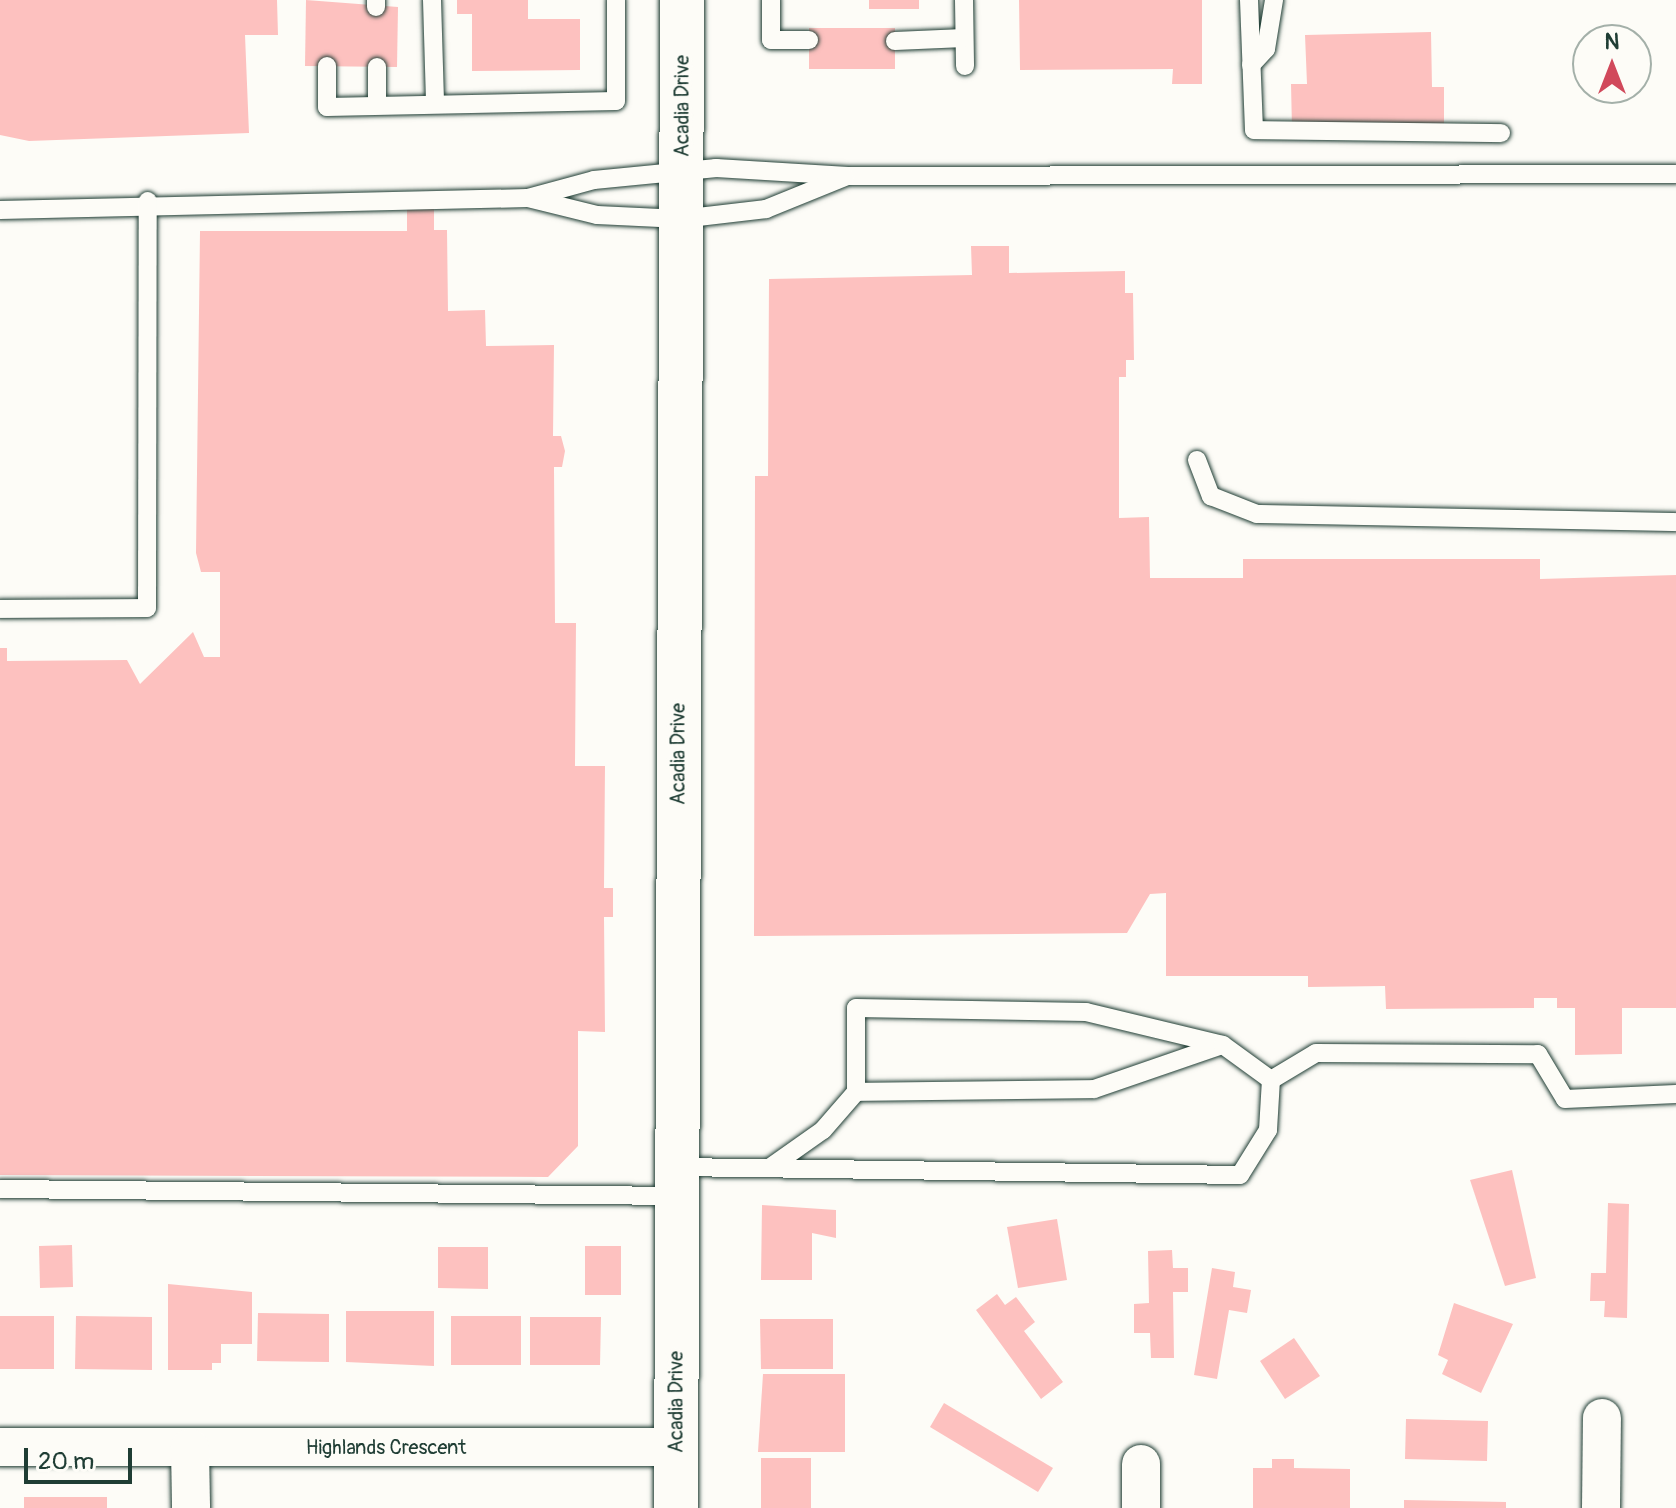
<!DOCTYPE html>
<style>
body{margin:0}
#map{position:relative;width:1676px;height:1508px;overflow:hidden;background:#fdfcf7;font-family:Pangolin,sans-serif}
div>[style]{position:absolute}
.building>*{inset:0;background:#fdc1bf}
.roads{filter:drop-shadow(0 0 2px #1f3d34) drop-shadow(0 0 2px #1f3d34)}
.lane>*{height:18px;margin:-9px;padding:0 9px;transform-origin:9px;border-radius:9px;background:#fdfcf7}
.street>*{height:38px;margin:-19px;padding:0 19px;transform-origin:19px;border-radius:19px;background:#fdfcf7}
.secondary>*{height:44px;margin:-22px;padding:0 22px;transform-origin:22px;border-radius:22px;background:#fdfcf7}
span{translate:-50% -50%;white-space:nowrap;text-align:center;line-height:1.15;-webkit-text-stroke:7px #fdfcf7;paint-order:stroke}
.street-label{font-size:20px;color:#1f3d34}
.north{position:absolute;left:1572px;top:24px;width:80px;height:80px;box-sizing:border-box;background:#fdfcf7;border:2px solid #a4b0a9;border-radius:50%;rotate:0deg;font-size:22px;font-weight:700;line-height:32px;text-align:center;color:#1f3d34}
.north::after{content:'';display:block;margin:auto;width:28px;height:36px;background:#d1495b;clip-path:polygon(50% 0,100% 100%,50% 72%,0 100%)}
.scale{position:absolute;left:24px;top:1448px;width:108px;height:36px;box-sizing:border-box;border:4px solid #1f3d34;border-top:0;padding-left:10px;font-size:24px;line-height:28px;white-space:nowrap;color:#1f3d34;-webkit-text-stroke:6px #fdfcf7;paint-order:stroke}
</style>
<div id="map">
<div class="building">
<div style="clip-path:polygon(0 0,277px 0,278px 35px,245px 35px,249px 133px,29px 141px,0 135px)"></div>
<div style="clip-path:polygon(306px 0,398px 7px,397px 67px,305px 66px)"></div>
<div style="clip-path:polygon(457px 0,528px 0,528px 19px,580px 19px,580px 70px,472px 71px,472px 14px,457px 14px)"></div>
<div style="clip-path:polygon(869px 0,919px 0,919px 9px,869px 9px)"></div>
<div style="clip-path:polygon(1019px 0,1202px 0,1202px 84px,1172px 84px,1173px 69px,1020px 70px)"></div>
<div style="clip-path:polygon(809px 28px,895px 28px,895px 69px,809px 69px)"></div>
<div style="clip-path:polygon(1431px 32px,1432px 87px,1444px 87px,1444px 126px,1292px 129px,1291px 84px,1307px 84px,1305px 35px)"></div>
<div style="clip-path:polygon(407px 206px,434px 206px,434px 230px,447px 230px,448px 311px,485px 310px,486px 346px,554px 345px,553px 436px,561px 436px,565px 451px,562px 467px,554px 467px,555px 623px,576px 623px,575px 766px,605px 766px,604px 888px,613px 888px,613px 917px,604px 917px,605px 1032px,578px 1031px,578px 1146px,548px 1177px,0 1175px,0 648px,7px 648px,7px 661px,127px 660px,140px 684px,193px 632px,204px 657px,220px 657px,220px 572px,201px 572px,196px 553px,200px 231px,407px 231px)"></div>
<div style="clip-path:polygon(971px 246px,1009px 246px,1009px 273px,1125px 271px,1125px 293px,1133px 293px,1134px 360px,1126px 360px,1126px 377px,1119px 377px,1119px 518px,1149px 517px,1150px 578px,1243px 578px,1243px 559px,1540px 559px,1540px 579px,1676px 575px,1676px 1008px,1622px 1008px,1622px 1054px,1575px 1055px,1575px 1008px,1557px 1008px,1557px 998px,1534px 998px,1534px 1008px,1386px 1009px,1385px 986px,1308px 987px,1308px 976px,1166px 976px,1166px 893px,1150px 894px,1127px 933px,754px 936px,755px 476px,768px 476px,769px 279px,972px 275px)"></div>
<div style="clip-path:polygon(1512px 1170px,1536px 1278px,1505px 1286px,1470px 1180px)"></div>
<div style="clip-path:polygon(1608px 1203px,1629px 1204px,1627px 1318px,1604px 1317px,1605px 1301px,1590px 1301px,1591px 1273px,1606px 1273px)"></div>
<div style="clip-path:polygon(762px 1205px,836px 1210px,836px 1238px,812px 1233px,812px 1280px,761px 1280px)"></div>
<div style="clip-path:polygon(1057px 1219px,1067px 1280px,1018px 1288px,1007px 1227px)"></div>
<div style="clip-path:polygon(72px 1245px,73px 1287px,40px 1288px,39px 1246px)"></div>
<div style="clip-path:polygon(585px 1246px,621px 1246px,621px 1295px,585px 1295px)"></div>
<div style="clip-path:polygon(438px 1247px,488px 1247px,488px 1289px,438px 1288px)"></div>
<div style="clip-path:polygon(1172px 1250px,1173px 1268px,1188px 1268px,1188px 1292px,1173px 1292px,1174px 1358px,1151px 1358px,1150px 1333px,1134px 1333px,1134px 1304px,1149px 1303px,1148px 1251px)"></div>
<div style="clip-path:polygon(1212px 1268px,1235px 1272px,1233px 1287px,1251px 1290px,1247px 1313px,1229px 1310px,1217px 1379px,1194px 1375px)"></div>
<div style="clip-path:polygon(168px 1284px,252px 1292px,252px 1344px,221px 1344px,221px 1363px,212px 1363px,212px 1370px,168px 1370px)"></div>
<div style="clip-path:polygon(997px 1294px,1005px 1305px,1016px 1297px,1035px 1322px,1024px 1331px,1063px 1382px,1041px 1399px,976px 1310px)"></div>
<div style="clip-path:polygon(1454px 1303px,1513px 1324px,1481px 1393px,1442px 1374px,1448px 1360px,1438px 1355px)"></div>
<div style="clip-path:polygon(346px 1311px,434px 1311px,434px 1366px,346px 1362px)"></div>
<div style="clip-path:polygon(258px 1313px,329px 1314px,329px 1362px,257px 1361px)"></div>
<div style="clip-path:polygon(0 1316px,54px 1316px,54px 1369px,0 1369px)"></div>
<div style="clip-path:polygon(76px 1316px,152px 1317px,152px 1370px,75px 1369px)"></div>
<div style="clip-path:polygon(451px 1316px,521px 1316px,521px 1365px,451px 1365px)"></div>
<div style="clip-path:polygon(530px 1317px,601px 1317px,600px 1365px,530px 1365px)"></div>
<div style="clip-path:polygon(760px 1319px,833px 1319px,833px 1369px,761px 1369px)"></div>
<div style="clip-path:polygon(1294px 1338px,1320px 1376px,1285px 1399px,1260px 1361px)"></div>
<div style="clip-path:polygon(763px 1374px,845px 1374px,845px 1452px,758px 1452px)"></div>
<div style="clip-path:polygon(944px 1403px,1053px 1468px,1038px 1492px,930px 1427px)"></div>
<div style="clip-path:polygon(1406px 1419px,1488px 1421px,1487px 1461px,1405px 1459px)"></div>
<div style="clip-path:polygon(761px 1458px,811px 1458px,811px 1508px,761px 1508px)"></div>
<div style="clip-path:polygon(1272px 1459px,1294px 1459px,1294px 1468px,1350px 1469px,1350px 1508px,1253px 1508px,1253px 1468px,1272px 1468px)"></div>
<div style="clip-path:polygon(24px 1497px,107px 1497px,107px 1508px,24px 1508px)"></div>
<div style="clip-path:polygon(1404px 1500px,1506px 1502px,1506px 1508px,1404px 1508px)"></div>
</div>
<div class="roads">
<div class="lane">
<div style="left:376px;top:0;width:7px;rotate:90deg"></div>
<div style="left:432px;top:0;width:102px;rotate:88.3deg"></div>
<div style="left:771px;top:0;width:40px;rotate:90deg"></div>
<div style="left:771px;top:40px;width:38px"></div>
<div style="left:964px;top:0;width:66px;rotate:89.1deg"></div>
<div style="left:1249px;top:0;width:130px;rotate:87.8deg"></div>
<div style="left:1254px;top:130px;width:247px;rotate:0.7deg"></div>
<div style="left:895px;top:41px;width:69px;rotate:-2.5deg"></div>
<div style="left:1251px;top:65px;width:22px;rotate:-47deg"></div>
<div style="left:1266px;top:49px;width:50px;rotate:-80.7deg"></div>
<div style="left:327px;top:66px;width:41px;rotate:90deg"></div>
<div style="left:327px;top:107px;width:289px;rotate:-1.2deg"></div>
<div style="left:616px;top:101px;width:101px;rotate:-90deg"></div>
<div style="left:377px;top:67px;width:38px;rotate:90deg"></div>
<div style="left:528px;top:198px;width:68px;rotate:-15.3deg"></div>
<div style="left:594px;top:180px;width:123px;rotate:-5.6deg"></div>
<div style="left:716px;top:168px;width:132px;rotate:3.5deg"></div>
<div style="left:848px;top:176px;width:828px;rotate:-0.14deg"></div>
<div style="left:0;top:210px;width:528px;rotate:-1.3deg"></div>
<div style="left:528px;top:198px;width:71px;rotate:13.8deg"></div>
<div style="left:597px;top:215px;width:84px;rotate:2.7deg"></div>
<div style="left:681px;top:219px;width:86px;rotate:-6.7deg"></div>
<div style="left:766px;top:209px;width:85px;rotate:-22.1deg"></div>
<div style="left:1197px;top:460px;width:39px;rotate:69deg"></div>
<div style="left:1211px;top:496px;width:49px;rotate:21.4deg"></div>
<div style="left:1257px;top:514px;width:419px;rotate:1.1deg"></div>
<div style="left:0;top:609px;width:147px;rotate:-0.4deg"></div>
<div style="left:147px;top:608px;width:407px;rotate:-89.9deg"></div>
<div style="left:1271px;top:1080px;width:52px;rotate:-31deg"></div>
<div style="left:1316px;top:1053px;width:222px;rotate:0.3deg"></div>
<div style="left:1538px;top:1054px;width:52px;rotate:59deg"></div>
<div style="left:1565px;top:1099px;width:111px;rotate:-2.6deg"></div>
<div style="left:856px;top:1092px;width:238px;rotate:-0.7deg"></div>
<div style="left:1094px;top:1089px;width:135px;rotate:-19deg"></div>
<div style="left:772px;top:1166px;width:62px;rotate:-35.2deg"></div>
<div style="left:823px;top:1130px;width:50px;rotate:-49deg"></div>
<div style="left:856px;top:1092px;width:84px;rotate:-90deg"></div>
<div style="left:856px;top:1008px;width:230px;rotate:1deg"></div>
<div style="left:1086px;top:1012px;width:141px;rotate:13.5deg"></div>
<div style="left:1223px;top:1045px;width:59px;rotate:36.1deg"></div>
<div style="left:676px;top:1167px;width:564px;rotate:0.81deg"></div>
<div style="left:1240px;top:1175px;width:53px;rotate:-58.1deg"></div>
<div style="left:1268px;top:1130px;width:50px;rotate:-86.6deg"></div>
<div style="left:0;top:1189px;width:675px;rotate:0.59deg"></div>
</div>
<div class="street">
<div style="left:0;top:1447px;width:676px"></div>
<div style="left:190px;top:1448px;width:60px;rotate:89deg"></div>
<div style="left:1141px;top:1464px;width:44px;rotate:90deg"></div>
<div style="left:1601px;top:1508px;width:90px;rotate:-89.4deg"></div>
</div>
<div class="secondary">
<div style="left:676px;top:1508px;width:1508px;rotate:-89.77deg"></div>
</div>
</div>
<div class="street-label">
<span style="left:682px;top:106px;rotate:-90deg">Acadia Drive</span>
<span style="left:678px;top:754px;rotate:-90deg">Acadia Drive</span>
<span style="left:676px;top:1402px;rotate:-90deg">Acadia Drive</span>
<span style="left:386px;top:1447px">Highlands Crescent</span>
</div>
<div class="north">N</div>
<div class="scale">20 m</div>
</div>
